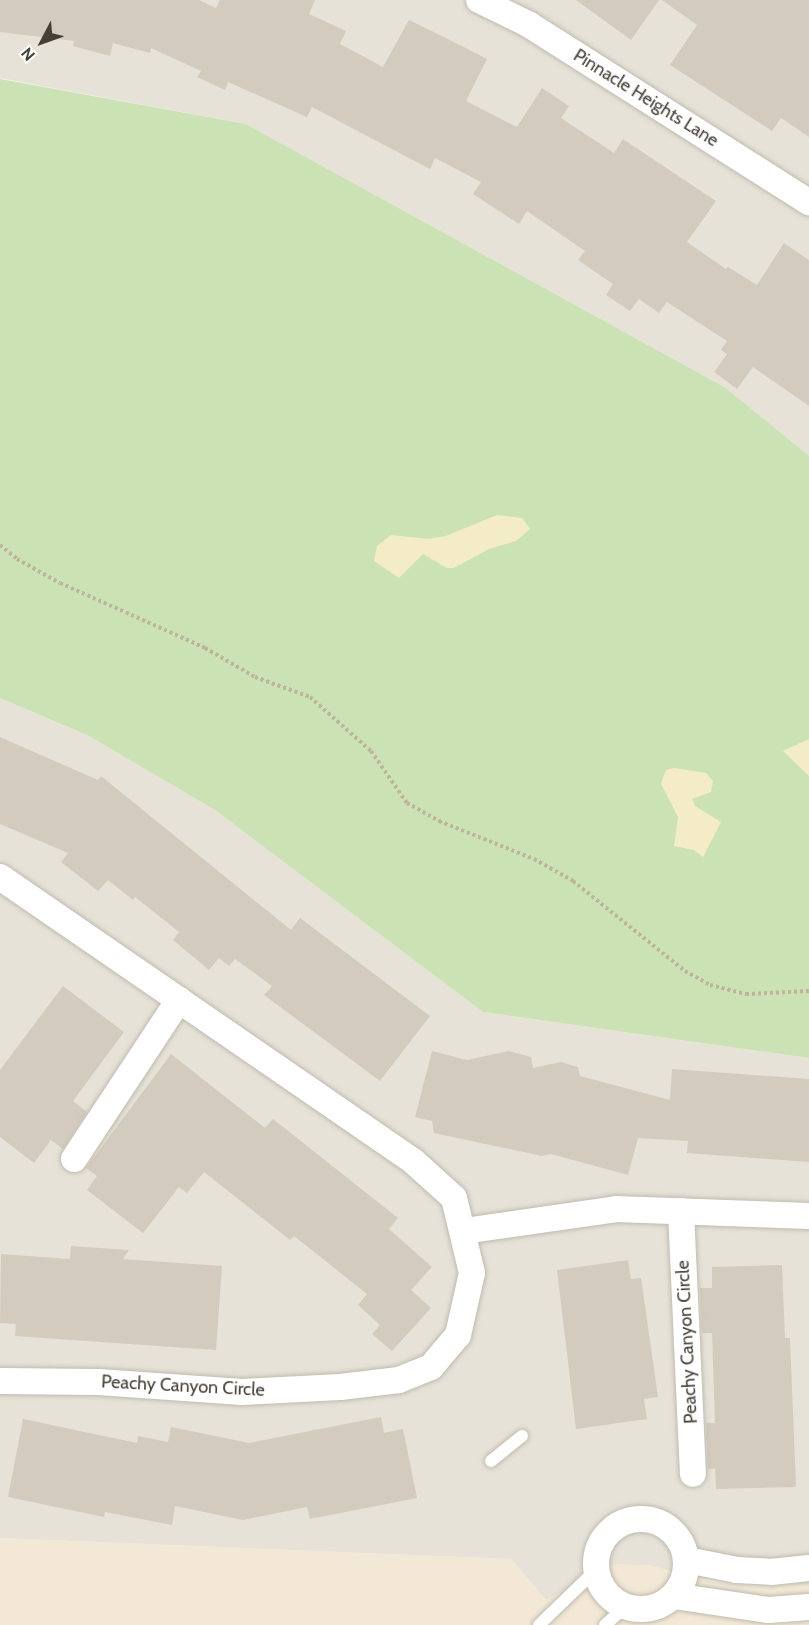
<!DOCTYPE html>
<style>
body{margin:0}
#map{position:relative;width:809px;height:1625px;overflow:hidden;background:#f2f0e8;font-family:Cabin,sans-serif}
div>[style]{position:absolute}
.residential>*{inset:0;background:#e6e2d7}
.commercial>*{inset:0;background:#f2e8d5}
.green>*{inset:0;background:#cbe3b4}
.sand>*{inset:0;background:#f3ecc7}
.building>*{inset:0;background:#d3ccbe}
.path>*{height:4px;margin-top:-2px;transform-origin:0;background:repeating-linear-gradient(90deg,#beb49e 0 3px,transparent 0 6px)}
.roads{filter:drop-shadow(0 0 2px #c0bbae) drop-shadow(0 0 2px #c0bbae)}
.service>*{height:12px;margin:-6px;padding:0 6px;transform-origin:6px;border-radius:6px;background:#fff}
.minor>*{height:26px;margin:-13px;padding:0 13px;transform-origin:13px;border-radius:13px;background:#fff}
.minor>.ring{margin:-13px;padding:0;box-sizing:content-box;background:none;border:26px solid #fff;border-radius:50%}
span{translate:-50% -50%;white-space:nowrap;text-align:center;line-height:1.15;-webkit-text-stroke:4.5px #fff;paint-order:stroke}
.street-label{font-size:18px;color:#454037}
.north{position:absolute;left:12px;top:12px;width:60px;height:60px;-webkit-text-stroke:4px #fff;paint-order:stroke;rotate:229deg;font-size:16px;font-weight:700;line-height:24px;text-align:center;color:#454037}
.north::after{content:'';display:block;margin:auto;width:21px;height:27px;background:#454037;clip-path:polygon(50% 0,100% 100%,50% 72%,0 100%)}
</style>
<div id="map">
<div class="residential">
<div style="clip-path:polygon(0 0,809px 0,809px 456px,726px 388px,246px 124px,0 78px)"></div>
<div style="clip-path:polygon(0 698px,87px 735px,215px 810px,483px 1012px,809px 1058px,809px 1585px,747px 1585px,617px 1564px,546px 1600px,511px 1559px,0 1538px)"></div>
</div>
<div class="commercial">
<div style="clip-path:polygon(0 1538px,511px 1559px,546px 1600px,617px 1564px,649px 1565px,714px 1582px,809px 1585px,809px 1625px,0 1625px)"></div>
</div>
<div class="green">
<div style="clip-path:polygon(0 79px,246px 124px,726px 388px,809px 456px,809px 1058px,483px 1012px,215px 810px,87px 735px,0 698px)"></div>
</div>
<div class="sand">
<div style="clip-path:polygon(497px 515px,522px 518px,530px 529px,516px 541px,489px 549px,454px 568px,447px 568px,423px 554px,399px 578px,374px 561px,377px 546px,391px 535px,429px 539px,446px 536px)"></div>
<div style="clip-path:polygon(809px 739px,809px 776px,783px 751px)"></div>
<div style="clip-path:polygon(674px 768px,706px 773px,713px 781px,711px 792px,692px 799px,695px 806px,721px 822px,703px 857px,694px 850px,674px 846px,678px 817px,661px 784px,666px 770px)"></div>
</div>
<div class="building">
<div style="clip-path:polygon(0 0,199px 0,216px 8px,220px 0,315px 0,309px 14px,346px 31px,340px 44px,383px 67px,409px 20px,452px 41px,487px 59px,466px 101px,517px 127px,542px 88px,569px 106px,561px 118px,614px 153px,623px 139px,716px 201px,687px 242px,726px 269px,728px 267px,757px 285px,784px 243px,809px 260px,809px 406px,753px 367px,737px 389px,714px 372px,727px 354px,721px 350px,727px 341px,667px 302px,659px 313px,639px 299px,630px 311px,606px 295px,613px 284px,578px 260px,585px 251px,527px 211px,519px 224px,473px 194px,481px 182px,435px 158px,430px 169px,312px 107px,307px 117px,228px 82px,225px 90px,197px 77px,201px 71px,151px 48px,150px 53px,113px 43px,110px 56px,73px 46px,74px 41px,0 32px)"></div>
<div style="clip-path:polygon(576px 0,659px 0,631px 40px)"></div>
<div style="clip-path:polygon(662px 0,809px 0,809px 137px,781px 118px,772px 131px,670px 65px,697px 25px)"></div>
<div style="clip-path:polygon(0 737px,98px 780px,101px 776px,291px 930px,300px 918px,430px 1016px,380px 1081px,264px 995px,272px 986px,235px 959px,229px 966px,219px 958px,209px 970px,173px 940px,179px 932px,135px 897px,133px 900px,108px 880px,98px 891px,61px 862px,68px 853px,0 824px)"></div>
<div style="clip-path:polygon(63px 986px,124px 1032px,73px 1101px,87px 1112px,63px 1149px,51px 1140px,34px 1163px,0 1137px,0 1070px)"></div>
<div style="clip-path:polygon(432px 1051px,467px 1060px,509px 1051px,531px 1057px,533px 1068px,561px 1062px,578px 1067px,580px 1076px,670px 1100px,672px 1069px,809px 1079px,809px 1162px,687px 1153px,688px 1141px,638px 1138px,628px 1175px,551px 1154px,542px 1156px,434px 1133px,432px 1121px,415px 1117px)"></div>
<div style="clip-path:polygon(171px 1054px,265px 1128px,273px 1119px,398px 1218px,389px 1229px,432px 1267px,411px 1290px,431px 1308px,392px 1351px,372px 1334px,380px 1325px,358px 1305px,367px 1294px,294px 1236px,290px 1240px,204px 1172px,187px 1193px,179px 1187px,143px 1233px,87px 1190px,97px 1176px,86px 1168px)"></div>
<div style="clip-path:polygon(71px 1246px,129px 1250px,123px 1259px,222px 1266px,216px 1350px,15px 1336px,16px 1324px,0 1323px,1px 1254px,70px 1259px)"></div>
<div style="clip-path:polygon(628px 1260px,631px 1279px,641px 1278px,658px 1397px,644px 1399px,647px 1419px,576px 1429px,557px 1270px)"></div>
<div style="clip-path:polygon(782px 1265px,785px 1338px,790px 1338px,796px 1487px,716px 1489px,715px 1469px,708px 1469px,706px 1423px,715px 1423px,712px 1333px,702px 1333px,700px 1288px,712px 1288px,712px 1267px)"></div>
<div style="clip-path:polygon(381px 1417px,384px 1433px,403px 1429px,417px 1498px,310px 1519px,307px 1507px,243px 1520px,175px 1506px,172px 1525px,105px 1512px,104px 1517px,8px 1497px,23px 1419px,137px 1443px,138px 1436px,168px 1442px,171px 1427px,249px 1443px)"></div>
</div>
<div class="path">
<div style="left:0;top:545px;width:22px;rotate:39deg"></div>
<div style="left:17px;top:559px;width:49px;rotate:29.2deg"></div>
<div style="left:60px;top:583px;width:159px;rotate:24.1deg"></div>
<div style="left:205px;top:648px;width:58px;rotate:30.1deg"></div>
<div style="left:255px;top:677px;width:59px;rotate:20deg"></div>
<div style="left:310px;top:697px;width:81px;rotate:41.5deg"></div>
<div style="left:371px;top:751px;width:63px;rotate:55.3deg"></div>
<div style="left:407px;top:803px;width:37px;rotate:29deg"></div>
<div style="left:439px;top:821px;width:102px;rotate:21.8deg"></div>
<div style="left:534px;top:859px;width:45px;rotate:29.4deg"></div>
<div style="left:573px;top:881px;width:144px;rotate:38.8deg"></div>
<div style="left:685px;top:971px;width:29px;rotate:29deg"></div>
<div style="left:710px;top:985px;width:37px;rotate:14deg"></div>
<div style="left:746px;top:994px;width:63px;rotate:-2.7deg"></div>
</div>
<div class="roads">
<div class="service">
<div style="left:491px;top:1461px;width:40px;rotate:-39deg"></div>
<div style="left:539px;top:1625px;width:79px;rotate:-44deg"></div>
<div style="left:605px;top:1625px;width:28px;rotate:-42deg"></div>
</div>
<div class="minor">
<div style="left:479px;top:0;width:55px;rotate:26.1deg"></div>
<div style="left:528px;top:24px;width:333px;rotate:32.4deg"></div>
<div style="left:0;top:877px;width:501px;rotate:34.51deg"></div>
<div style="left:413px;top:1161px;width:55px;rotate:42.1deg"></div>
<div style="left:454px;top:1198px;width:77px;rotate:76.5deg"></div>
<div style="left:472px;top:1273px;width:64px;rotate:102.7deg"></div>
<div style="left:458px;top:1335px;width:42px;rotate:130.2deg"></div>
<div style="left:431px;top:1367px;width:35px;rotate:158deg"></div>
<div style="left:399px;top:1380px;width:59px;rotate:173.2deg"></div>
<div style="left:340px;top:1387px;width:98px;rotate:177.1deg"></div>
<div style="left:242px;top:1392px;width:144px;rotate:-176deg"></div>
<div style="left:98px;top:1382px;width:98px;rotate:-179.4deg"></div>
<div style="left:74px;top:1159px;width:191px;rotate:-56.6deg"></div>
<div style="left:681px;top:1211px;width:263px;rotate:87.4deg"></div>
<div style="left:464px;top:1231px;width:154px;rotate:-8.2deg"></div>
<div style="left:616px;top:1209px;width:193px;rotate:2.1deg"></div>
<div class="ring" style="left:596px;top:1519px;width:64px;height:64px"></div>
<div style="left:687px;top:1560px;width:51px;rotate:11.3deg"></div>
<div style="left:737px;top:1570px;width:34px;rotate:3deg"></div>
<div style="left:771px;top:1572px;width:38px;rotate:-6deg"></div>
<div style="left:674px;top:1596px;width:96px;rotate:8.4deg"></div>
<div style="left:769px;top:1610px;width:40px;rotate:-4.3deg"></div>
</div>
</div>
<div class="street-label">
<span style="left:646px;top:98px;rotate:32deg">Pinnacle Heights Lane</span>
<span style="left:687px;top:1342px;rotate:-93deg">Peachy Canyon Circle</span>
<span style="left:183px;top:1386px;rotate:3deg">Peachy Canyon Circle</span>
</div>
<div class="north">N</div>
</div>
